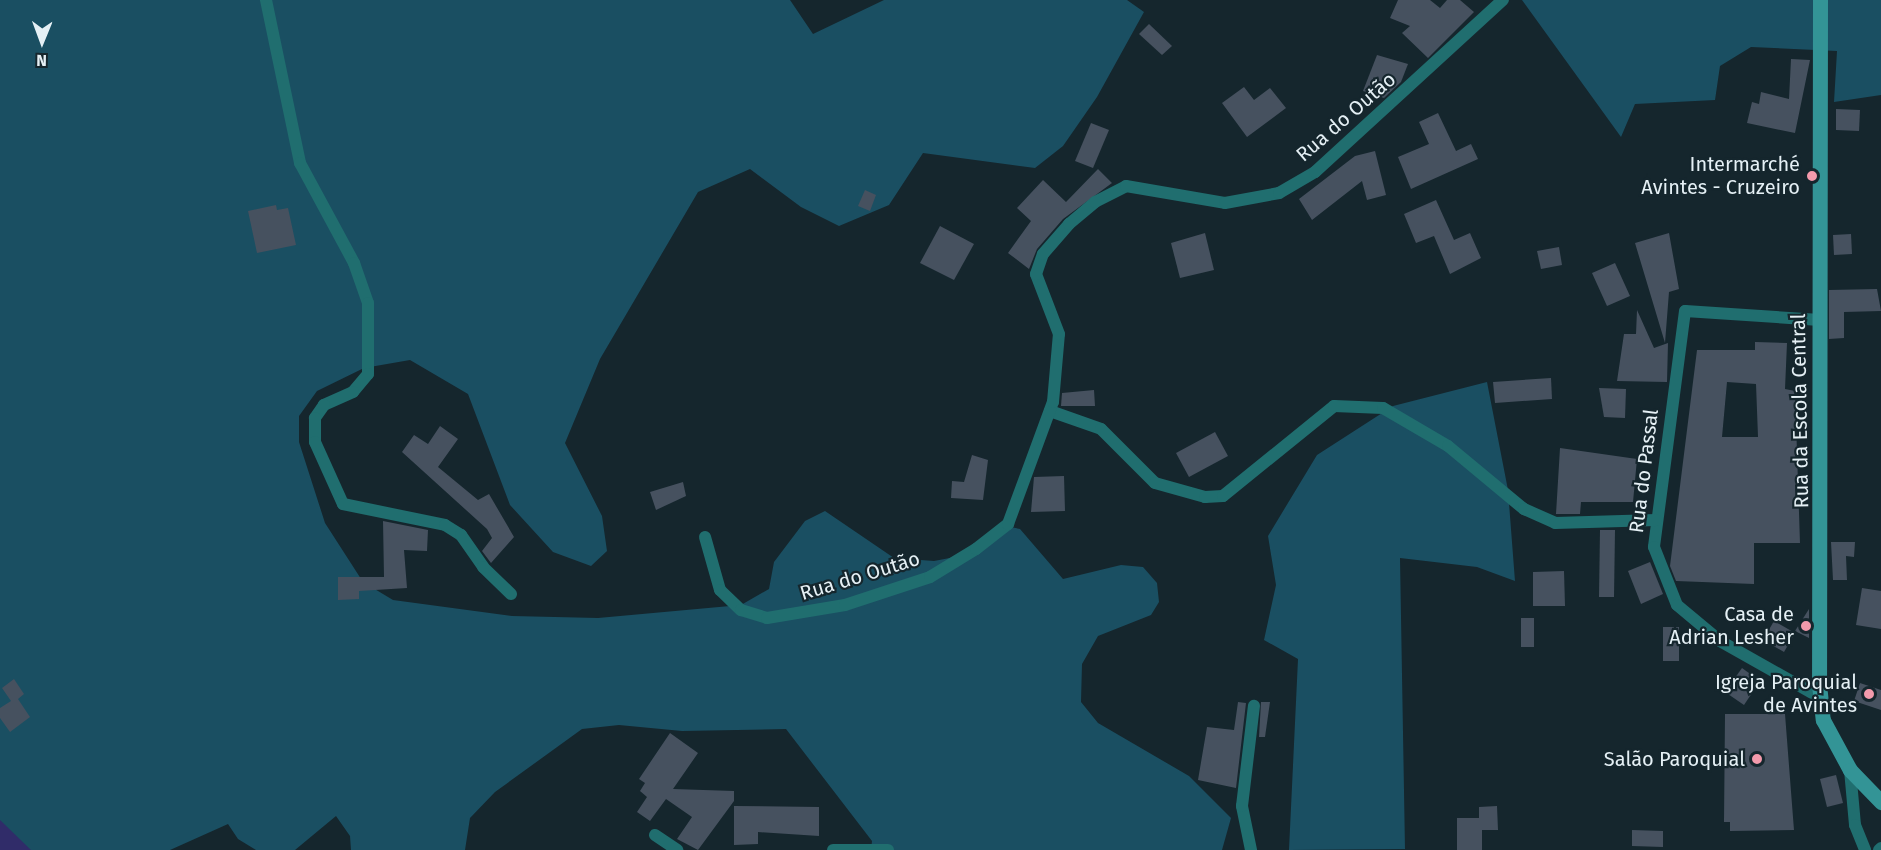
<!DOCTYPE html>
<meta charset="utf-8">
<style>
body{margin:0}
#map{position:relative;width:1881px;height:850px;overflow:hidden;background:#15262d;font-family:"Fira Sans",sans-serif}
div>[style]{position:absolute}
.green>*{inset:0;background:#1a4f62}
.water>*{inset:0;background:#302c69}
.building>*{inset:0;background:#46515f}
.street>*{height:12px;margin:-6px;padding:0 6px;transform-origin:6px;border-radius:6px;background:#206e6f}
.secondary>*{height:15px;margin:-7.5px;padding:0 7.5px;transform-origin:7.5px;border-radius:7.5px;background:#339496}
.dots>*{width:16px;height:16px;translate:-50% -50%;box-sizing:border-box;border:3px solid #15262d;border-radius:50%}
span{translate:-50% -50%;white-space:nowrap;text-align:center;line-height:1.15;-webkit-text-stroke:4.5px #15262d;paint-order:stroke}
.street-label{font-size:20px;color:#e5f0f5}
.poi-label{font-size:20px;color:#e5f0f5}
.right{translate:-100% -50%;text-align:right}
.north{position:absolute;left:12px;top:12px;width:60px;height:60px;-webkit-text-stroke:4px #15262d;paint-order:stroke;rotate:181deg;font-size:16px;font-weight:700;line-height:24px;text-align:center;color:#e5f0f5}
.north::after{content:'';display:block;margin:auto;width:21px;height:27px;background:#e5f0f5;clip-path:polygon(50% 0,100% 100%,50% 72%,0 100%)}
</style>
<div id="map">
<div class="green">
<div style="clip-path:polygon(0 0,790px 0,813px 34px,884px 0,1127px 0,1144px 12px,1097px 97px,1063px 146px,1035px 168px,923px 153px,889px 205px,839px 226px,801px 207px,750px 169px,698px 192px,600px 359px,565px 443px,602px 516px,607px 551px,591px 566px,553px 552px,510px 505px,468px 394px,410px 360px,364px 368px,317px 391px,299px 416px,299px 442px,325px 523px,363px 582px,393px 600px,512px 616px,598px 618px,741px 605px,769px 589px,774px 562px,805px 521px,825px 511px,894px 558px,934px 561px,960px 556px,1001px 525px,1020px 529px,1063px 579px,1121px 565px,1143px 567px,1157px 583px,1159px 602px,1151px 615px,1098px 636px,1082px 664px,1081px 702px,1098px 723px,1189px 776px,1231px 818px,1222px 850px,871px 850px,872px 841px,786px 729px,682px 731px,619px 725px,582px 729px,495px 792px,470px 818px,465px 850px,351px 850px,350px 836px,336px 816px,295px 850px,256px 850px,238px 839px,228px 824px,170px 850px,18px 850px,0 826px)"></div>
<div style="clip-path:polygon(1522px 0,1881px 0,1881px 95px,1834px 102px,1837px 51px,1751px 47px,1720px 66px,1715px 100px,1635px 104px,1621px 137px)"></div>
<div style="clip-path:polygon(1487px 382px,1508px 490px,1515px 581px,1477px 567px,1400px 558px,1405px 849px,1289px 850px,1298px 659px,1264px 640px,1276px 585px,1268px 536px,1317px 455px,1393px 406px)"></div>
</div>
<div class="water">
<div style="clip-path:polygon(0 820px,31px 850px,0 850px)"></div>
</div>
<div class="building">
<div style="clip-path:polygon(1398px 0,1430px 0,1440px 8px,1447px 0,1460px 0,1474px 12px,1428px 58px,1402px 33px,1410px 26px,1390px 18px)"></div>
<div style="clip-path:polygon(1149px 24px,1172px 46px,1162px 55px,1139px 34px)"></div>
<div style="clip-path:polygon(1377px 55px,1408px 64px,1401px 82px,1384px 98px,1363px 91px)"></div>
<div style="clip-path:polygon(1791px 59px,1810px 60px,1795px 133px,1747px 123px,1752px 102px,1759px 104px,1761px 92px,1789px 99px)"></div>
<div style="clip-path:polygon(1244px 87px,1254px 100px,1270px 88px,1286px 108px,1247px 137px,1222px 103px)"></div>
<div style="clip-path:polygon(1836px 109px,1860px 110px,1859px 131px,1836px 130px)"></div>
<div style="clip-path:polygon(1438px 113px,1456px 151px,1471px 144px,1478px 159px,1411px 189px,1398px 157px,1429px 144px,1419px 122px)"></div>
<div style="clip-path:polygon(1091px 123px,1109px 130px,1093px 168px,1075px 161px)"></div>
<div style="clip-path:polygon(1375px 151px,1386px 195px,1367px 200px,1362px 181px,1312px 220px,1299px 199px,1355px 156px)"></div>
<div style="clip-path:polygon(1098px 169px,1112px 183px,1063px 219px,1037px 249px,1029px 269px,1008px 253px,1031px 221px,1017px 208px,1043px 180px,1066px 202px)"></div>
<div style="clip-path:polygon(865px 190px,876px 195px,870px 211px,858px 206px)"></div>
<div style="clip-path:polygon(1436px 200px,1454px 240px,1470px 233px,1481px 258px,1450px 274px,1434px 236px,1416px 243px,1404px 214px)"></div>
<div style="clip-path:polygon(276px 205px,277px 210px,288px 208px,296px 245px,257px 253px,248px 211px)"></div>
<div style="clip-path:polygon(940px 226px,974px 244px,954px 280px,920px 263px)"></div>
<div style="clip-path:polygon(1205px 233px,1214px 270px,1180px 278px,1171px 243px)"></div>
<div style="clip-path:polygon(1669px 233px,1679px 289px,1669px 292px,1665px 343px,1635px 243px)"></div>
<div style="clip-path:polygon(1851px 234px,1852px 254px,1834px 255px,1833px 235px)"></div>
<div style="clip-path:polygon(1559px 247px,1562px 265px,1541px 269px,1537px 251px)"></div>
<div style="clip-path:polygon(1615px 263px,1630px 296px,1607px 306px,1592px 273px)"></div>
<div style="clip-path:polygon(1877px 289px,1881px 311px,1844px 312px,1844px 338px,1829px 339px,1829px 290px)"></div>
<div style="clip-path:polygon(1637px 310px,1654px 348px,1668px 343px,1667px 382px,1617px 381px,1624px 334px,1636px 334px)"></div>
<div style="clip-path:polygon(evenodd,1755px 342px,1787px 343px,1785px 389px,1795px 391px,1800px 543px,1754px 543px,1754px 584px,1676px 581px,1670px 566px,1697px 350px,1755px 350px,1755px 342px,1727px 382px,1756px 384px,1758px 437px,1722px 437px,1727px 382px)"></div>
<div style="clip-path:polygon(1551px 378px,1552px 399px,1495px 403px,1493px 382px)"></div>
<div style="clip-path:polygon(1599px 388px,1626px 389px,1625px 418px,1604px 417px)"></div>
<div style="clip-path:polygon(1094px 390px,1095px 406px,1061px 406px,1062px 393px)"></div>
<div style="clip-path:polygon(440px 426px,458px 439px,438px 467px,478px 500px,489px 494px,514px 537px,491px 563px,482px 551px,492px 538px,487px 529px,402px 452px,414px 435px,428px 444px)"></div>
<div style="clip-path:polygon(1215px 432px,1228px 456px,1189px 477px,1176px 453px)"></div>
<div style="clip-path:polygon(1560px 448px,1637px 459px,1633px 502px,1581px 502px,1580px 514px,1556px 514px)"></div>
<div style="clip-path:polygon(972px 455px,988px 460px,983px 500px,951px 498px,952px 481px,964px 482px)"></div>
<div style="clip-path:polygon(1064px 476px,1065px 511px,1031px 512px,1034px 477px)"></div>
<div style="clip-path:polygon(683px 482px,686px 496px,656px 510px,650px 492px)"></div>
<div style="clip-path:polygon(383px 521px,428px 530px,427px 551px,404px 550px,407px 588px,359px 591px,359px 599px,338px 600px,338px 577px,384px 577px)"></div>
<div style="clip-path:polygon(1600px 530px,1615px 530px,1614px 597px,1599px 597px)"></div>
<div style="clip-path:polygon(1831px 542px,1855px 542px,1854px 557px,1846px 556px,1847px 580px,1833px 580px)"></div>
<div style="clip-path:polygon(1650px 562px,1663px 594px,1641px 604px,1628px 571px)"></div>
<div style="clip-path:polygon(1564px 571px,1565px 606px,1533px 606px,1533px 572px)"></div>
<div style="clip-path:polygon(1862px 588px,1881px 591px,1881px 629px,1856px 625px)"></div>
<div style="clip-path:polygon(1809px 609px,1809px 638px,1795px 631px)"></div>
<div style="clip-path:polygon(1521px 618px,1534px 618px,1534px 647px,1521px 647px)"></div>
<div style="clip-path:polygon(1774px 621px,1795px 633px,1784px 652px,1763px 640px)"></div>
<div style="clip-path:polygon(1663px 627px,1679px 627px,1679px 661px,1663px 661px)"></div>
<div style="clip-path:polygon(1742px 668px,1760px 681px,1744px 705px,1725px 692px)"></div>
<div style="clip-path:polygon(14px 679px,24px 694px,18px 699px,30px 717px,10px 732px,0 718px,0 708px,11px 701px,2px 688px)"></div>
<div style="clip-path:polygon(1860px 683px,1881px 690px,1881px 710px,1854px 701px)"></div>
<div style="clip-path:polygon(1238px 702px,1246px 703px,1236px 788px,1198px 780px,1207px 727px,1234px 730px)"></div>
<div style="clip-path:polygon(1261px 702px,1270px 702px,1265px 737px,1259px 737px)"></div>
<div style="clip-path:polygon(1725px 714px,1785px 714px,1794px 830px,1730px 831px,1730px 822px,1724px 822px)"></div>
<div style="clip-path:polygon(670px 733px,698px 753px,673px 789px,734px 791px,734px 801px,698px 850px,677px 839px,692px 817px,666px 799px,650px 821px,637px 812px,647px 797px,640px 791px,645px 783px,639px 779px)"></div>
<div style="clip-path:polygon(1836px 775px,1843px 803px,1827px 807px,1820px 779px)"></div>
<div style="clip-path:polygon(734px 806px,819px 807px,819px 836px,758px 832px,758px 844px,734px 845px)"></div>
<div style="clip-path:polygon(1497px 806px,1498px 830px,1482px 830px,1482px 850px,1457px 850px,1457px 818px,1479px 818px,1479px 807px)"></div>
<div style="clip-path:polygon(1632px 830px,1663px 831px,1663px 847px,1632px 846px)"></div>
</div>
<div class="street">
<div style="left:266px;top:0;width:167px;rotate:78.2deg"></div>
<div style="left:300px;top:163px;width:114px;rotate:61.6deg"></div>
<div style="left:354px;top:263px;width:42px;rotate:70.7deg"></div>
<div style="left:368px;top:303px;width:71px;rotate:90deg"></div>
<div style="left:368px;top:374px;width:23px;rotate:130deg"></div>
<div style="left:353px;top:392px;width:32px;rotate:156deg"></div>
<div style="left:324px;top:405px;width:16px;rotate:125deg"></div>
<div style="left:315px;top:418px;width:24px;rotate:90deg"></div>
<div style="left:315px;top:442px;width:68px;rotate:65.7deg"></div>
<div style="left:343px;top:504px;width:104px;rotate:11.6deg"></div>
<div style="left:445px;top:525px;width:19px;rotate:32deg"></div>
<div style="left:461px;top:535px;width:39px;rotate:55deg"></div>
<div style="left:483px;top:567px;width:39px;rotate:44deg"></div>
<div style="left:1820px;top:320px;width:135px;rotate:-176.2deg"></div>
<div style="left:1685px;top:311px;width:238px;rotate:97.5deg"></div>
<div style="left:1654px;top:547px;width:62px;rotate:68.4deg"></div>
<div style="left:1677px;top:605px;width:56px;rotate:39.9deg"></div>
<div style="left:1720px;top:641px;width:116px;rotate:29.4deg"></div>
<div style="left:1050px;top:411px;width:54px;rotate:19.4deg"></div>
<div style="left:1101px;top:429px;width:76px;rotate:45deg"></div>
<div style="left:1155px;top:483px;width:52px;rotate:15.6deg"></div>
<div style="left:1205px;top:497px;width:18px;rotate:-3deg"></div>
<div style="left:1223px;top:496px;width:143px;rotate:-39deg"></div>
<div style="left:1334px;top:406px;width:49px;rotate:2.3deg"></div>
<div style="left:1383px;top:408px;width:75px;rotate:30.3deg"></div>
<div style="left:1448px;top:446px;width:99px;rotate:39.7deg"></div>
<div style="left:1524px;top:509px;width:34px;rotate:24deg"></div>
<div style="left:1555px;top:523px;width:101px;rotate:-1.7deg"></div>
<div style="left:705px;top:537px;width:55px;rotate:74.2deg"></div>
<div style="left:720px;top:590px;width:29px;rotate:44deg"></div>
<div style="left:741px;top:610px;width:27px;rotate:17deg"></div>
<div style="left:767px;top:618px;width:79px;rotate:-9.5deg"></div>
<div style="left:845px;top:605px;width:89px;rotate:-18.2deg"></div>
<div style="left:930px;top:577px;width:54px;rotate:-31.3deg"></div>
<div style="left:976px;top:549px;width:41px;rotate:-38deg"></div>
<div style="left:1008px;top:524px;width:130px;rotate:-69.8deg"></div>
<div style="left:1053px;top:402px;width:68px;rotate:-85deg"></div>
<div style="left:1059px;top:334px;width:64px;rotate:-111deg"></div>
<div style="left:1036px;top:274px;width:21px;rotate:-71deg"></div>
<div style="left:1043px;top:254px;width:40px;rotate:-49deg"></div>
<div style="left:1069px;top:224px;width:34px;rotate:-40deg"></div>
<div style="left:1095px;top:202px;width:35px;rotate:-27deg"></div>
<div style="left:1126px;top:186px;width:100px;rotate:9.7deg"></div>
<div style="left:1225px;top:203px;width:55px;rotate:-10.5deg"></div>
<div style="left:1279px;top:193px;width:42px;rotate:-30.3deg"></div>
<div style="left:1315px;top:172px;width:255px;rotate:-42.5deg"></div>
<div style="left:1850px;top:770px;width:55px;rotate:84.8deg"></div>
<div style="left:1855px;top:825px;width:27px;rotate:68deg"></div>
<div style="left:655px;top:835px;width:27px;rotate:34deg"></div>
<div style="left:833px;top:850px;width:55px"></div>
<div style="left:1251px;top:850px;width:45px;rotate:-101.6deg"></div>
<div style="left:1242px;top:806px;width:101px;rotate:-83.2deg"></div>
<div style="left:1879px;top:850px;width:3px;rotate:-45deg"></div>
</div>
<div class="secondary">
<div style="left:1820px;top:0;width:684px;rotate:90.08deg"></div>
<div style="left:1819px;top:684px;width:36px;rotate:84deg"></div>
<div style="left:1823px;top:720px;width:57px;rotate:61.6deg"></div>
<div style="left:1850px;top:770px;width:45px;rotate:45.9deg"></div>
</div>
<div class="dots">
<div style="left:1812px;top:176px;background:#f39aac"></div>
<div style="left:1806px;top:626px;background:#f39aac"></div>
<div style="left:1869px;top:694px;background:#f39aac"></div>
<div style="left:1757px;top:759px;background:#f39aac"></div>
</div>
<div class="street-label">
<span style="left:1346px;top:117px;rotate:-41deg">Rua do Outão</span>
<span style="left:1800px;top:411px;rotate:-91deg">Rua da Escola Central</span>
<span style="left:1644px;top:471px;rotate:-83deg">Rua do Passal</span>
<span style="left:860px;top:576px;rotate:-17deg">Rua do Outão</span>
</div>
<div class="poi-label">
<span class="right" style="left:1800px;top:176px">Intermarché<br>Avintes - Cruzeiro</span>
<span class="right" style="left:1794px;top:626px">Casa de<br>Adrian Lesher</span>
<span class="right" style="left:1857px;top:694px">Igreja Paroquial<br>de Avintes</span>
<span class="right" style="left:1745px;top:759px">Salão Paroquial</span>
</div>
<div class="north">N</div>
</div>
